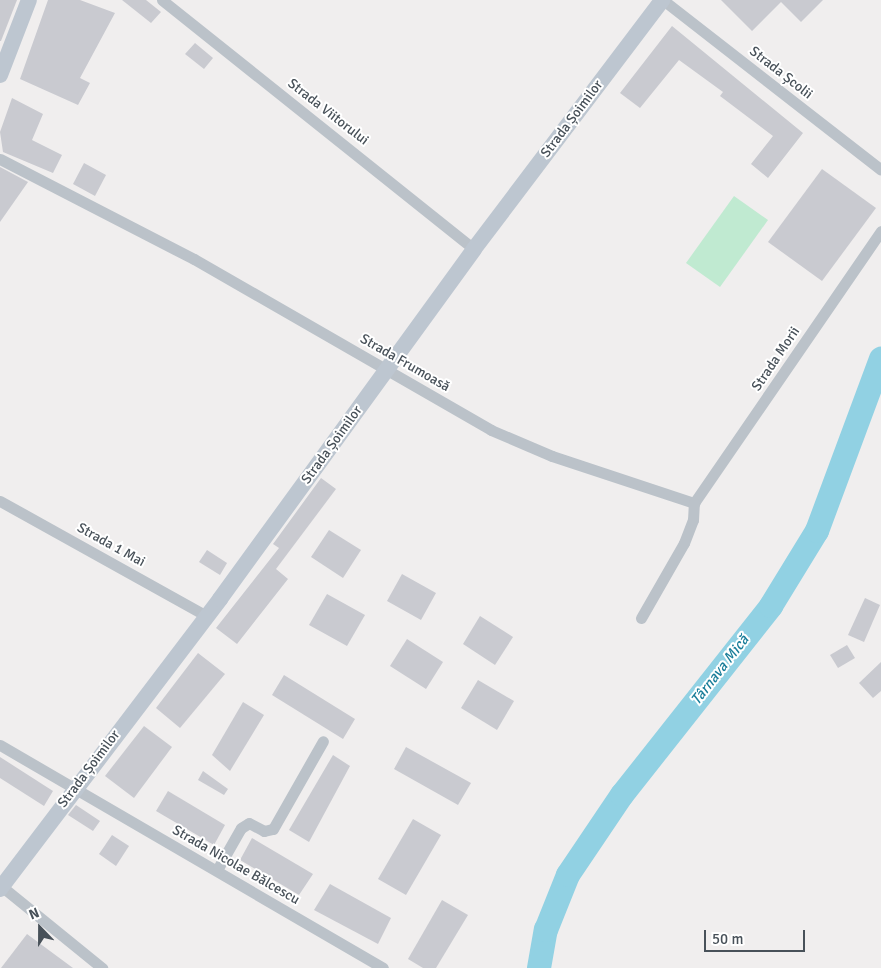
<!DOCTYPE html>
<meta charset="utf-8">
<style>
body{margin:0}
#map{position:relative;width:881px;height:968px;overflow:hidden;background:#f0eeee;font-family:Signika,sans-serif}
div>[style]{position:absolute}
.green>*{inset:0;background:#c0ead1}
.river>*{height:24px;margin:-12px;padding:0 12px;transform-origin:12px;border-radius:12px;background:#91d1e3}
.building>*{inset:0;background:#c9cad0}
.street>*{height:11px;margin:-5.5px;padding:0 5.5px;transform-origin:5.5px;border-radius:5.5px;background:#bbc2c9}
.secondary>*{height:16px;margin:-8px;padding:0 8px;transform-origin:8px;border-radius:8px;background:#bdc6d0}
span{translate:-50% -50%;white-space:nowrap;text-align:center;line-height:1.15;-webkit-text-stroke:4px #fff;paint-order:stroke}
.street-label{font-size:14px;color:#485159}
.water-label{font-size:15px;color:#1a7e9a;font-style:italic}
.north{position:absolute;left:15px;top:903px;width:50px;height:50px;-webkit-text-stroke:4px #fff;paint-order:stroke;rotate:338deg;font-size:14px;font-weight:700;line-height:20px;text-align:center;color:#485159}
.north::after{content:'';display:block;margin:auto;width:18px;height:22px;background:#485159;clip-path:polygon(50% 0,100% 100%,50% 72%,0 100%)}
.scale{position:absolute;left:704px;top:930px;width:101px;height:22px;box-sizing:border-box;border:2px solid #485159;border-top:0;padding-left:6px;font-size:15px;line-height:18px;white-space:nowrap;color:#485159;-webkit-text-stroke:4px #fff;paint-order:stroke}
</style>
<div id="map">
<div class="green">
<div style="clip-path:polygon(734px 196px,768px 220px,720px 287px,686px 263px)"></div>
</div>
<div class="river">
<div style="left:539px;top:968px;width:39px;rotate:-80deg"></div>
<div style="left:546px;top:930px;width:59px;rotate:-68.2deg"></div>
<div style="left:568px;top:875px;width:97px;rotate:-56deg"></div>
<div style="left:622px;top:795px;width:241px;rotate:-51.7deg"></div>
<div style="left:771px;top:606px;width:88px;rotate:-58.5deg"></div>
<div style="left:817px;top:531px;width:184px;rotate:-69.6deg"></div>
</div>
<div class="building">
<div style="clip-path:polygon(0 0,17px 0,1px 41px,0 41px)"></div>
<div style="clip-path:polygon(48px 0,80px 0,115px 13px,80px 78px,90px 83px,78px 105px,20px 79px)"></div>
<div style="clip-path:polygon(122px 0,146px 0,161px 12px,151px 23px)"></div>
<div style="clip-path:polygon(721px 0,823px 0,801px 22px,781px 2px,752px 31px)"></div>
<div style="clip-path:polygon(672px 26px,803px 133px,768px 178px,751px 164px,773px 136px,720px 96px,723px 92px,679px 60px,640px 108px,620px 93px)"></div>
<div style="clip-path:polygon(195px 43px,213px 58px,204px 69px,185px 54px)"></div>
<div style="clip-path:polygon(12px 98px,43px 114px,32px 140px,62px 155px,53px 173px,3px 152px,0 132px)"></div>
<div style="clip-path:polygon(84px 163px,106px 175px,95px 196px,73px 184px)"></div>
<div style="clip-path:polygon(0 167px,28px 182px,0 222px)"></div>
<div style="clip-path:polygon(822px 169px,876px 208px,822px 281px,768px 242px)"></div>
<div style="clip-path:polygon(321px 478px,336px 489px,276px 569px,288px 579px,237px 644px,216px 628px,279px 548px,273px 544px)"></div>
<div style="clip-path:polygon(329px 530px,361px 550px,343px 578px,311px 557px)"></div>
<div style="clip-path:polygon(207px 550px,227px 563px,220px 575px,199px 562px)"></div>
<div style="clip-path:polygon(402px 574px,436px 593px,421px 620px,387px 601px)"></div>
<div style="clip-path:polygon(327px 594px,365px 615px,347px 646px,309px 625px)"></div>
<div style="clip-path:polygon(865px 598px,880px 605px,864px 642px,848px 635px)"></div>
<div style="clip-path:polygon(480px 616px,513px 637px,495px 665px,463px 644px)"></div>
<div style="clip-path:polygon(407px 639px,443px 662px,426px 689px,390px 666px)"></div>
<div style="clip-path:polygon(847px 645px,855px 658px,838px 668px,830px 655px)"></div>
<div style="clip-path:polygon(198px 653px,225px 674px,180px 728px,156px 708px)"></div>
<div style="clip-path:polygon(881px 662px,881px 691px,873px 698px,859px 683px)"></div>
<div style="clip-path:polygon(284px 675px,355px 719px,343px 739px,272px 695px)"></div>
<div style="clip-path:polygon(478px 680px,514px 701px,497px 730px,461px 708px)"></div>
<div style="clip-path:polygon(243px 702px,264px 715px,230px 771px,212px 755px)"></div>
<div style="clip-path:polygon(144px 726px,172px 747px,134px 798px,105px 776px)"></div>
<div style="clip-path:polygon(406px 747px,471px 783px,458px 805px,394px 769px)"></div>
<div style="clip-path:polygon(333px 755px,350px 766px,309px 842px,289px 830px)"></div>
<div style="clip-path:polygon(0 757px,53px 791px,44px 806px,0 778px)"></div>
<div style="clip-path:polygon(203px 771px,228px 789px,224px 795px,198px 780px)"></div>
<div style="clip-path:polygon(168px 791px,225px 825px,214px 845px,156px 811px)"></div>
<div style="clip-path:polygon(76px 805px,100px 821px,93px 831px,68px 815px)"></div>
<div style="clip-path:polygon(413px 819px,441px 835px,406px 895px,378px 879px)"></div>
<div style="clip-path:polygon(112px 835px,129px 846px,116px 866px,99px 854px)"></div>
<div style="clip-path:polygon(252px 838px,313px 874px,299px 895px,240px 860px)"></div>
<div style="clip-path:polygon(330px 884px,391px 918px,378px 944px,314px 910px)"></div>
<div style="clip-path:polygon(442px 900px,468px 915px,436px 968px,423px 968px,408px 959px)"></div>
<div style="clip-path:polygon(27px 934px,73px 968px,1px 968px)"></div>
</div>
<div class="street">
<div style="left:162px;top:0;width:399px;rotate:38.6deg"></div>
<div style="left:663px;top:0;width:276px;rotate:37.9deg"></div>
<div style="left:0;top:159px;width:218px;rotate:27.3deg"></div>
<div style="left:194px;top:259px;width:343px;rotate:29.9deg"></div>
<div style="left:491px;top:430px;width:66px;rotate:23.1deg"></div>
<div style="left:552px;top:456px;width:150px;rotate:18.3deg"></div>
<div style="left:0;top:501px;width:237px;rotate:29.1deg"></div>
<div style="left:694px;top:503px;width:330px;rotate:-55.5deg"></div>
<div style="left:641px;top:618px;width:86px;rotate:-60.2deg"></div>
<div style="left:684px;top:543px;width:25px;rotate:-69deg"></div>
<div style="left:693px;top:520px;width:17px;rotate:-87deg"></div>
<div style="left:0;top:745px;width:443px;rotate:30.2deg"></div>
<div style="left:217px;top:870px;width:48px;rotate:-60.3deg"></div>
<div style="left:241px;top:828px;width:9px;rotate:-32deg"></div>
<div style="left:249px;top:823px;width:17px;rotate:28deg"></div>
<div style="left:264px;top:831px;width:9px;rotate:-13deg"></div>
<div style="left:273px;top:829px;width:101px;rotate:-60.4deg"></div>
<div style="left:0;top:885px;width:132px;rotate:39.1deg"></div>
</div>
<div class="secondary">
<div style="left:0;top:75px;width:80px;rotate:-68.9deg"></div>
<div style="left:0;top:889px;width:364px;rotate:-52.8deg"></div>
<div style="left:220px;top:599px;width:432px;rotate:-54deg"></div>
<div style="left:474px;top:249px;width:312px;rotate:-52.9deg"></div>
</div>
<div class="street-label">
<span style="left:781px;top:73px;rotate:38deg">Strada Școlii</span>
<span style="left:328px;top:112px;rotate:38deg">Strada Viitorului</span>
<span style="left:572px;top:119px;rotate:-53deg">Strada Șoimilor</span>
<span style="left:776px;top:359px;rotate:-56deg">Strada Morii</span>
<span style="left:405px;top:363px;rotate:30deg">Strada Frumoasă</span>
<span style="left:332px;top:445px;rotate:-54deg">Strada Șoimilor</span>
<span style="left:111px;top:545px;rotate:29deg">Strada 1 Mai</span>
<span style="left:89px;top:769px;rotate:-53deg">Strada Șoimilor</span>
<span style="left:236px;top:865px;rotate:30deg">Strada Nicolae Bălcescu</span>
</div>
<div class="water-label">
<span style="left:720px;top:670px;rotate:-52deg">Târnava Mică</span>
</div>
<div class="north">N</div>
<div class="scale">50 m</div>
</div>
